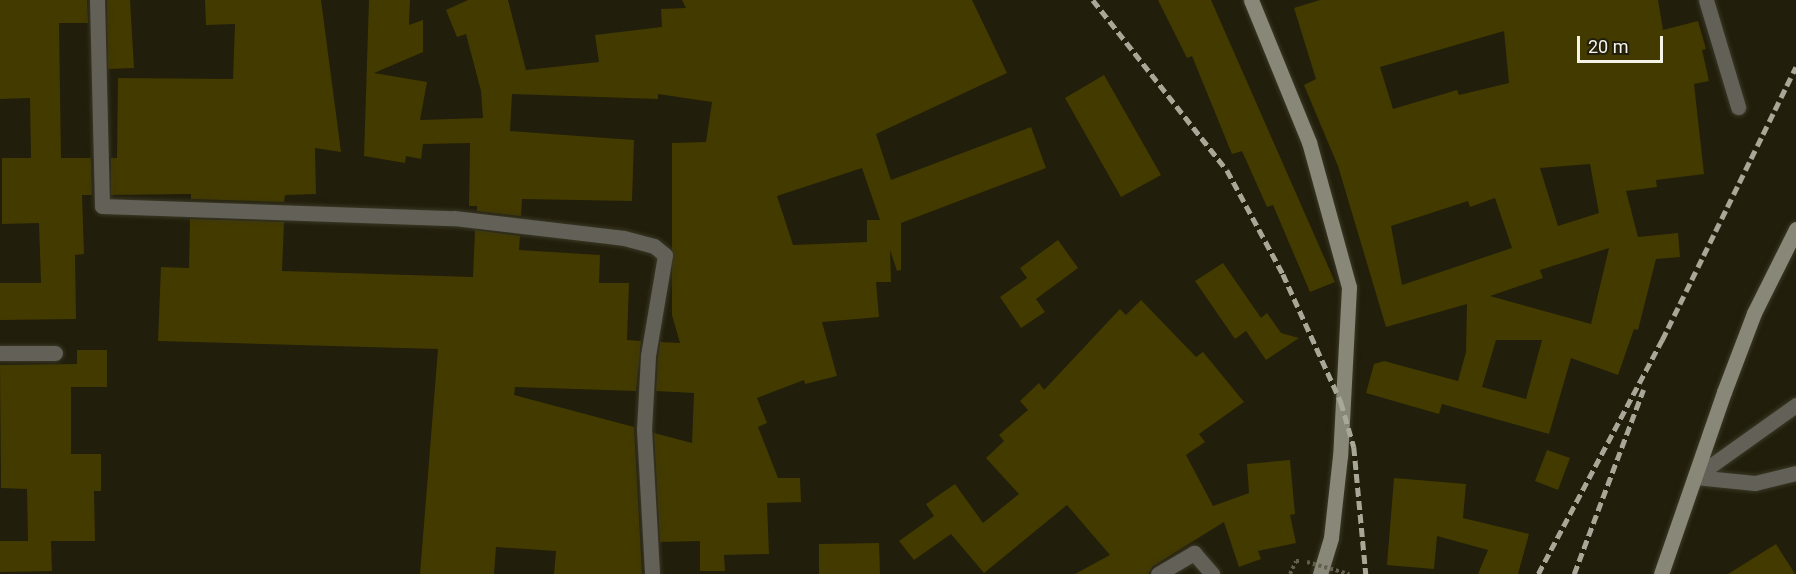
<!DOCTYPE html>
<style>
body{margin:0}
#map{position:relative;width:1796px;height:574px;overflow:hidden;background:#211e0b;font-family:Roboto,sans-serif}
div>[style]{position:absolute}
.building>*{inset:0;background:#433a00}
.path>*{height:4px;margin-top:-2px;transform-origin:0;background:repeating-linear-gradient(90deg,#615f4e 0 3px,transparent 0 6px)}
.roads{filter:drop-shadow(0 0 2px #3a3825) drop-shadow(0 0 2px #3a3825)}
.street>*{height:15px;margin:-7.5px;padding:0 7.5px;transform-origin:7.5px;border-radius:7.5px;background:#626057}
.secondary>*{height:15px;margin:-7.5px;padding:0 7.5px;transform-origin:7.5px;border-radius:7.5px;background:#898778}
.rail>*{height:4.5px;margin-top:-2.25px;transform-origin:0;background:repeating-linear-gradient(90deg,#a9a798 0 9px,transparent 0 13.5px)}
.path-bridge>*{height:4px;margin-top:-2px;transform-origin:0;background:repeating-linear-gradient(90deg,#615f4e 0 3px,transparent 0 6px)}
span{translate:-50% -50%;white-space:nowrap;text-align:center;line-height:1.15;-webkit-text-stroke:4.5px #211e0b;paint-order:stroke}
.scale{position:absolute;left:1577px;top:36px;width:86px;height:27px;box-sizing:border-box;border:3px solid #f4f3e6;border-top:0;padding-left:8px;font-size:18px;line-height:21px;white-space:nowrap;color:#f4f3e6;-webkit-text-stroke:4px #211e0b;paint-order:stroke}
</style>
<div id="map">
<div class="building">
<div style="clip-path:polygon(0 0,87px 0,88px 23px,59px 23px,61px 158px,91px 158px,92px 195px,82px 195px,84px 254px,75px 255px,76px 319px,0 320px,0 283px,41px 283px,39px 223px,2px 224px,2px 158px,31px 158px,30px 98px,0 99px)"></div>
<div style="clip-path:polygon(107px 0,130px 0,134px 68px,108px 69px)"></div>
<div style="clip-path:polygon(205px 0,321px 0,341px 152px,315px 148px,316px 194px,285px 195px,284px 202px,191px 199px,191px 194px,111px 195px,111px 158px,117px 158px,118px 78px,233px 79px,235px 24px,206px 25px)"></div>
<div style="clip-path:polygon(evenodd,369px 0,410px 0,409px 25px,423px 20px,423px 52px,374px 73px,427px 82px,420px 120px,483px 118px,481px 91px,466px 34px,457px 37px,446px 10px,468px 0,508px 0,526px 70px,599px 62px,595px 35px,662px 27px,661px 9px,686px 8px,682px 0,972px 0,1007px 73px,876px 134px,891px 180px,1031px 127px,1046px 168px,901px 223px,901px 270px,897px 271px,890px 250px,891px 282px,876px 282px,879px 317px,822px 322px,837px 376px,805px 384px,804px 380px,757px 398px,767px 423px,758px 427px,778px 478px,800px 478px,801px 502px,767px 503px,769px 554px,724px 555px,725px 571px,700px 571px,700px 541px,660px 542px,654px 433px,692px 443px,694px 393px,656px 391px,658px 357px,660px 342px,680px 343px,672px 315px,672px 143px,706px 142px,712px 102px,658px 94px,658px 99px,512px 94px,510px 131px,634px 140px,632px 201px,522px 199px,521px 216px,477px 211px,477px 206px,469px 206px,470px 143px,423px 144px,421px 159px,406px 156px,405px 163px,364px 156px,369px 0,862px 168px,880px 220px,867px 220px,867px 242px,793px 245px,777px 196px,862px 168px)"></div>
<div style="clip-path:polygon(1158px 0,1211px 0,1335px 282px,1310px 292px,1273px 205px,1267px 207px,1242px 151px,1232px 154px,1192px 56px,1187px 58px)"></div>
<div style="clip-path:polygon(evenodd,1320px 0,1658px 0,1663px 30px,1698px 21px,1706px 49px,1702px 50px,1709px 81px,1694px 84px,1704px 174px,1656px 180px,1657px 187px,1626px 191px,1638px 237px,1678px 233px,1680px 257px,1656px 259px,1638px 330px,1634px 329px,1618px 375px,1571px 358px,1549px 434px,1442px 404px,1439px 414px,1366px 393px,1374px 364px,1384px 361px,1458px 381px,1466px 352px,1467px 304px,1386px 327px,1338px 166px,1304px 85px,1316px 79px,1294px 8px,1320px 0,1504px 31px,1509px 83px,1459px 95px,1457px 90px,1393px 109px,1380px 67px,1504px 31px,1320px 0,1590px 164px,1599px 213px,1558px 226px,1540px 168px,1590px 164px,1320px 0,1495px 198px,1512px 248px,1402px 285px,1391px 226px,1468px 201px,1470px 207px,1495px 198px,1320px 0,1609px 248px,1591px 324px,1490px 296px,1543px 278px,1540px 270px,1609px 248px,1320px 0,1496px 340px,1542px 340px,1526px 399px,1482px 387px,1496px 340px)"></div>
<div style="clip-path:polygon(1104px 75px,1161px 175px,1121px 197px,1065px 98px)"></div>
<div style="clip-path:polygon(190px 219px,284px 222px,282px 271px,473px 277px,475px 230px,520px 236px,519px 250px,600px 255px,599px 283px,629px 283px,627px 340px,641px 341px,636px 391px,515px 387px,514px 395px,634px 427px,642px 574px,554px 574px,556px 551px,496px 547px,494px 574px,420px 574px,438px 349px,158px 341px,161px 267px,189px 268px)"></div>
<div style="clip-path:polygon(1058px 240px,1078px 268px,1036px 299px,1045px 312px,1021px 328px,1000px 297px,1027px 278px,1020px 268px)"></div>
<div style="clip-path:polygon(1223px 263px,1261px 318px,1267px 313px,1281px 333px,1299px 338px,1266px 360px,1246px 331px,1235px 339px,1195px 281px)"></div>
<div style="clip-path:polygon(1141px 300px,1196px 357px,1203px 352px,1244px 402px,1199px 434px,1205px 442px,1186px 455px,1213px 506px,1249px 493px,1247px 464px,1290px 460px,1295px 514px,1290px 515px,1296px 543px,1258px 551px,1261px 559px,1239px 567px,1224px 522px,1153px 566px,1148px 574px,1075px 574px,1110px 555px,1067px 505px,984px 573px,951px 534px,914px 560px,899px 541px,934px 516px,926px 504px,955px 484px,983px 523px,1019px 494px,986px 458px,1004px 441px,999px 435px,1028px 410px,1020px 401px,1039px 383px,1044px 390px,1120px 309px,1126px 315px)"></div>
<div style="clip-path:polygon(77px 350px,107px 350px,107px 387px,71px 387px,71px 454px,101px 454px,101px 491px,94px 491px,95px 541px,51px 541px,52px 571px,0 572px,0 541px,28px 541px,27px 489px,1px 488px,0 365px,77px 364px)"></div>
<div style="clip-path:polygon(1547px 450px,1570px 458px,1558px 490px,1535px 481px)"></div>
<div style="clip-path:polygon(1394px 478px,1466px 484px,1463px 518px,1529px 534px,1518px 574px,1478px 574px,1488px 550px,1437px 536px,1434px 569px,1387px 565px)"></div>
<div style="clip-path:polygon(879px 543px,880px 574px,819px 574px,819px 544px)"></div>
<div style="clip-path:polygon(1776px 544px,1795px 574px,1728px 574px)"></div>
</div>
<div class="path">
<div style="left:1290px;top:574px;width:14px;rotate:-65deg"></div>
<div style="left:1296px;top:561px;width:6px"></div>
</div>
<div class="roads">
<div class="street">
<div style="left:97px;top:0;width:206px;rotate:88.6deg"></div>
<div style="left:102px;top:206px;width:352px;rotate:2deg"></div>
<div style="left:454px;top:218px;width:171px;rotate:6.7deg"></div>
<div style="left:624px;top:238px;width:31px;rotate:15deg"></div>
<div style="left:654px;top:246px;width:14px;rotate:39deg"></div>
<div style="left:665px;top:255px;width:102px;rotate:99.6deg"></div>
<div style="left:648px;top:356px;width:73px;rotate:93.1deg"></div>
<div style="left:644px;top:429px;width:145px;rotate:86.8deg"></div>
<div style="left:1706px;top:0;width:112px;rotate:73.3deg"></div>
<div style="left:0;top:353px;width:55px"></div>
<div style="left:1695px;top:477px;width:124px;rotate:-35.5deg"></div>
<div style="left:1695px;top:477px;width:60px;rotate:5.7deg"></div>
<div style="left:1755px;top:483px;width:42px;rotate:-13.7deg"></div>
<div style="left:1158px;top:574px;width:42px;rotate:-30.3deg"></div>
<div style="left:1194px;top:553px;width:28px;rotate:49deg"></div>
</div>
<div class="secondary">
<div style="left:1251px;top:0;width:153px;rotate:67.8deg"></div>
<div style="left:1309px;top:142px;width:150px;rotate:74.6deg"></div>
<div style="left:1349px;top:287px;width:169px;rotate:93deg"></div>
<div style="left:1340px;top:456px;width:82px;rotate:96.3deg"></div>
<div style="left:1331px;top:538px;width:38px;rotate:107deg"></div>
<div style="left:1661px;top:574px;width:193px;rotate:-70.9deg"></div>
<div style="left:1724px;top:392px;width:85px;rotate:-69.2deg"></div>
<div style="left:1754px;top:313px;width:94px;rotate:-63.4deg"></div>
</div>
</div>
<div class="rail">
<div style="left:1093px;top:0;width:216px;rotate:51.8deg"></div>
<div style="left:1227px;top:170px;width:118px;rotate:61.7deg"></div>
<div style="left:1283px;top:274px;width:141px;rotate:65.6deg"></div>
<div style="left:1341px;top:402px;width:47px;rotate:73.9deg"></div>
<div style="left:1354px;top:447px;width:128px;rotate:84.6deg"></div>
<div style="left:1538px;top:574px;width:265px;rotate:-62.1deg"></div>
<div style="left:1662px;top:340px;width:304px;rotate:-63.9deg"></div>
<div style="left:1574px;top:574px;width:197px;rotate:-69.4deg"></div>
</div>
<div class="path-bridge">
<div style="left:1307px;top:562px;width:44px;rotate:15.9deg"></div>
</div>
<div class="scale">20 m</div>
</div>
